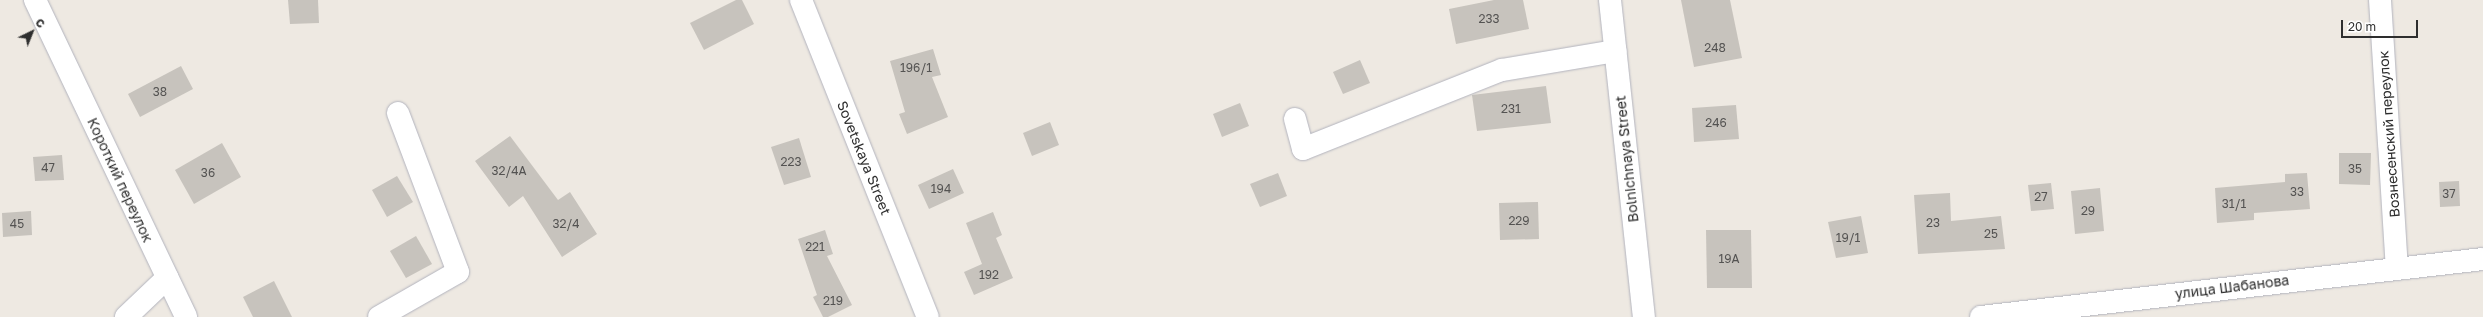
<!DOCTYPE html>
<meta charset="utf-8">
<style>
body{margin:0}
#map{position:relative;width:2483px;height:317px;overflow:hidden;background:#eee9e2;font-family:"Golos Text",sans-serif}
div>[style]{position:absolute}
.building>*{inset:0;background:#c7c3bd}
.roads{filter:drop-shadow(0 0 1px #b2b3bd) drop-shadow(0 0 1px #b2b3bd)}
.minor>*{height:22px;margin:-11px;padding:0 11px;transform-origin:11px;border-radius:11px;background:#fff}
span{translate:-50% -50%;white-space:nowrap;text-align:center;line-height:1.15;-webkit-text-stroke:3px #fff;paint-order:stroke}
.number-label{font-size:12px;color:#545352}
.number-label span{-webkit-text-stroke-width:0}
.street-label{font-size:14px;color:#2e2e2e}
.north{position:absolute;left:12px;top:12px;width:40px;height:40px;-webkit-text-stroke:3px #fff;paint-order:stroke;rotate:43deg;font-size:11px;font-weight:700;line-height:16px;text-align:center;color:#2e2e2e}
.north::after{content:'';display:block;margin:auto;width:14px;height:18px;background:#2e2e2e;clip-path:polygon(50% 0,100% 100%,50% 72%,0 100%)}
.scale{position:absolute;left:2341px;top:20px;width:77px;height:18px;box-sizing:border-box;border:2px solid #2e2e2e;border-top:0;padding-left:5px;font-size:12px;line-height:14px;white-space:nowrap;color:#2e2e2e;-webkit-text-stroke:3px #fff;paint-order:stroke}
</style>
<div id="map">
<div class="building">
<div style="clip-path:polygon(288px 0,318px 0,319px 23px,290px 24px)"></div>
<div style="clip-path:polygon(736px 0,742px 0,754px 24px,704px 50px,690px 23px)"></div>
<div style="clip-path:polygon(1494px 0,1523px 0,1529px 29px,1456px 44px,1449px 9px)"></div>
<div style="clip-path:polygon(1681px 0,1730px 0,1742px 58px,1694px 67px)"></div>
<div style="clip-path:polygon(933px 49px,941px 75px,932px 77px,948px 117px,907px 134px,899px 114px,905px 112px,890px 61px)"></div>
<div style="clip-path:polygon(1360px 60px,1370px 83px,1343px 94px,1333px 72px)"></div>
<div style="clip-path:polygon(181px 66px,193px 89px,140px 117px,128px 94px)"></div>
<div style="clip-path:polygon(1546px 86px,1551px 123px,1477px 131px,1472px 95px)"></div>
<div style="clip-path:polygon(1240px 103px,1249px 126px,1222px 137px,1213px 114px)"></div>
<div style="clip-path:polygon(1736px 105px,1739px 139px,1694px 142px,1692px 108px)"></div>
<div style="clip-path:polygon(1050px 122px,1059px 145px,1032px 156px,1023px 133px)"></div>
<div style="clip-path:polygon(510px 136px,558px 200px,570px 192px,597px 234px,562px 257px,523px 196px,509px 207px,475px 161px)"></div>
<div style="clip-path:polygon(799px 138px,811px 177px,784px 185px,771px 147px)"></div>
<div style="clip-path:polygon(222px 143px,241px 177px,194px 204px,175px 170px)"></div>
<div style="clip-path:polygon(2339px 153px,2371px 153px,2370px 185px,2339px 184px)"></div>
<div style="clip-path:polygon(62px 155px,64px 180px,35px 181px,33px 157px)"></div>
<div style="clip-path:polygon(953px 169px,964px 193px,929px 209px,918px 185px)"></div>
<div style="clip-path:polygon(1278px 173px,1287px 196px,1260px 207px,1250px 184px)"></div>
<div style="clip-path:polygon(2307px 173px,2310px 209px,2254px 213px,2254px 220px,2217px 223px,2215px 188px,2285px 182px,2285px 174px)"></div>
<div style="clip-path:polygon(397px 176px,413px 202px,387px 217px,372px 190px)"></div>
<div style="clip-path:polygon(2459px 181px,2460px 206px,2440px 207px,2439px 182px)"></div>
<div style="clip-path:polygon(2051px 183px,2054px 209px,2031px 211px,2028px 185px)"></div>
<div style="clip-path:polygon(2100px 188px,2104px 231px,2075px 234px,2071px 191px)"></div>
<div style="clip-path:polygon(1950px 193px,1951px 221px,2001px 216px,2005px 249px,1918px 254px,1914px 195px)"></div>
<div style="clip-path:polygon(1538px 202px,1539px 239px,1500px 240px,1499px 203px)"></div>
<div style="clip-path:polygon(31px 211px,32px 235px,3px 237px,2px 213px)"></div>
<div style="clip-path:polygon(993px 212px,1002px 235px,996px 238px,1013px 278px,974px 295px,964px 272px,982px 264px,966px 223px)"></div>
<div style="clip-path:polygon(1861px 216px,1868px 253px,1836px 258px,1828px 222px)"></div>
<div style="clip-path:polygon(825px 230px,833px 254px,827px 256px,852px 305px,828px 317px,823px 317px,813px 297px,817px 295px,798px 239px)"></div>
<div style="clip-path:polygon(1706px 230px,1751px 230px,1752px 288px,1707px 288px)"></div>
<div style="clip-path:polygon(416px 236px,432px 264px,406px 278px,390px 251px)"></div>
<div style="clip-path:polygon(274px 281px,292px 317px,253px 317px,243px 297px)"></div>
</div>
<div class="roads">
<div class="minor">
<div style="left:35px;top:0;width:351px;rotate:64.5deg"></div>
<div style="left:801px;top:0;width:341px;rotate:68.2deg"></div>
<div style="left:1610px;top:0;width:319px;rotate:83.9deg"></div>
<div style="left:2380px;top:0;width:269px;rotate:86.4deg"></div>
<div style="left:1295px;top:119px;width:31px;rotate:75deg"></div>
<div style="left:1303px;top:149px;width:214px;rotate:-21.7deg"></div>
<div style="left:1502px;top:70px;width:115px;rotate:-9.5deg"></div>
<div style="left:126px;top:317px;width:57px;rotate:-43.6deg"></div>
<div style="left:379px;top:317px;width:91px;rotate:-29.7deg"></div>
<div style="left:458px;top:272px;width:170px;rotate:-110.7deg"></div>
<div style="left:1981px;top:317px;width:505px;rotate:-6.59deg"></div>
</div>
</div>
<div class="number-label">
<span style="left:1489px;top:19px">233</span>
<span style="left:1715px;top:48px">248</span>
<span style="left:916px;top:68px">196/1</span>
<span style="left:160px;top:92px">38</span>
<span style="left:1511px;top:109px">231</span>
<span style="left:1716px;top:123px">246</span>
<span style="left:791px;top:162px">223</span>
<span style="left:48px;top:168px">47</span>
<span style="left:2355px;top:169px">35</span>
<span style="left:509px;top:171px">32/4А</span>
<span style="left:208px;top:173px">36</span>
<span style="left:941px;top:189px">194</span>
<span style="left:2297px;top:192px">33</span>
<span style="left:2449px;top:194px">37</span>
<span style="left:2041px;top:197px">27</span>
<span style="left:2234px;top:204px">31/1</span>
<span style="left:2088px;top:211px">29</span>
<span style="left:1519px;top:221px">229</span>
<span style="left:1933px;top:223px">23</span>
<span style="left:17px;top:224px">45</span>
<span style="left:566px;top:224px">32/4</span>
<span style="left:1991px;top:234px">25</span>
<span style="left:1848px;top:238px">19/1</span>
<span style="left:815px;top:247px">221</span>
<span style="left:1729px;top:259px">19А</span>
<span style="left:989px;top:275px">192</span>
<span style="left:833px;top:301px">219</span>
</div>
<div class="street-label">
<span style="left:2389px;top:134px;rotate:-94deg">Вознесенский переулок</span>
<span style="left:864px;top:158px;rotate:68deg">Sovetskaya Street</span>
<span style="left:1627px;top:159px;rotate:-96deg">Bolnichnaya Street</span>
<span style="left:120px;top:180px;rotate:65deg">Короткий переулок</span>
<span style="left:2232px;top:287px;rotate:-7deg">улица Шабанова</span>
</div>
<div class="north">С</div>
<div class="scale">20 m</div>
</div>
